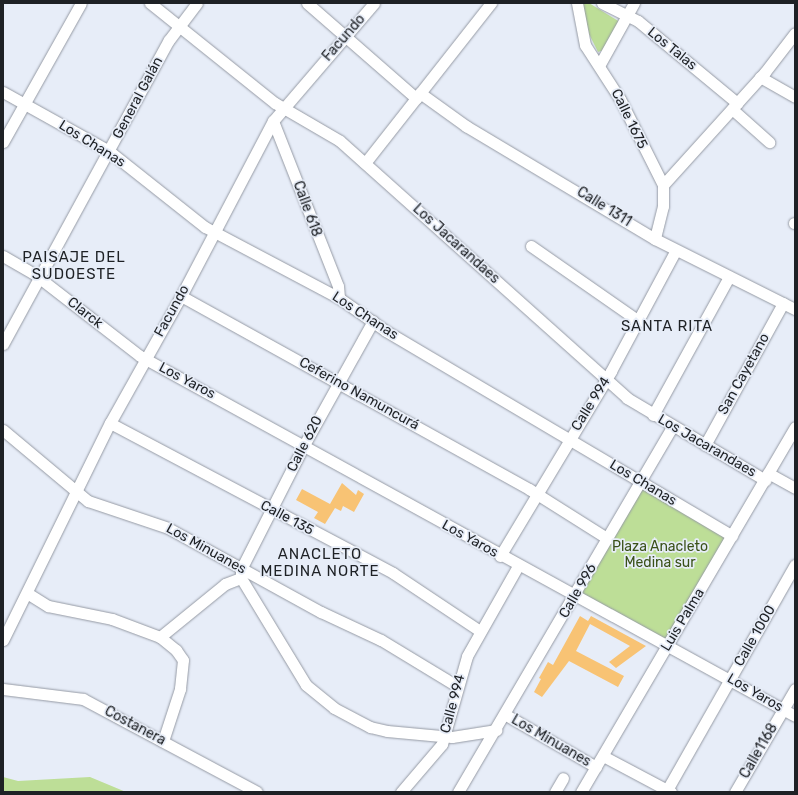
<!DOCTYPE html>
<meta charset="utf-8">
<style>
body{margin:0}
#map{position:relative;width:798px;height:795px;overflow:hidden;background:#e7edf8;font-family:Rubik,sans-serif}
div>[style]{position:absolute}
.green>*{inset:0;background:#bdde97}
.building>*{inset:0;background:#f8c374}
.roads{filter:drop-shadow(0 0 1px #959aa4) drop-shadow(0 0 1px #959aa4)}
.minor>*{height:11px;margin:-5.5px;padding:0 5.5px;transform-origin:5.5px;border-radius:5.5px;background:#fff}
span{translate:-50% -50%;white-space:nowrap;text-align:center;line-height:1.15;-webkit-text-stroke:3.5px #e7edf8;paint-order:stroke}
.street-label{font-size:14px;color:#1e2125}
.park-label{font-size:14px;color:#3a5118}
.neighbourhood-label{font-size:15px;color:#1e2125;letter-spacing:1px}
.frame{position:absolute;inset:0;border:4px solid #1e2125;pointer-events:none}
</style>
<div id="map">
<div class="green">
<div style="clip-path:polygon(589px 3px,620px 22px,604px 50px,598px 52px,589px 34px,582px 4px)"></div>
<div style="clip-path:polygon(641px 482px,732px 536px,668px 646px,575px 597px)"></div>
<div style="clip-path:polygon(3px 777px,18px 781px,90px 777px,126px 792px,3px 792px)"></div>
</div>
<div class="building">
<div style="clip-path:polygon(342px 483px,356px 495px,358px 490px,364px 494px,354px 512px,343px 506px,341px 511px,335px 508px,325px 524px,314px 518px,318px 512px,296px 500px,302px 489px,330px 504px)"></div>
<div style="clip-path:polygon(580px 616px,588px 621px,591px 616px,646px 646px,616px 668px,609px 662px,630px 646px,590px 624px,576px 651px,624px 676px,618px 687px,569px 661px,542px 697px,534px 692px,541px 679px,539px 678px,548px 662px,553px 665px)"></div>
</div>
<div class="roads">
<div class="minor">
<div style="left:150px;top:3px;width:160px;rotate:38.7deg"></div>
<div style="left:275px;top:103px;width:75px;rotate:30.3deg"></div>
<div style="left:340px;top:141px;width:385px;rotate:41.8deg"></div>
<div style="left:627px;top:398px;width:161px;rotate:30.7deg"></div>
<div style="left:307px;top:3px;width:145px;rotate:41.1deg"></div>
<div style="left:577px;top:3px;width:43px;rotate:79.2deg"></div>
<div style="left:585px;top:45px;width:64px;rotate:57.1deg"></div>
<div style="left:620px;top:99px;width:96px;rotate:63.4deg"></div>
<div style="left:663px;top:185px;width:21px;rotate:90deg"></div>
<div style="left:663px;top:206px;width:34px;rotate:104deg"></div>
<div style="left:602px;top:3px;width:40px;rotate:26.6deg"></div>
<div style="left:638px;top:21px;width:129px;rotate:39.6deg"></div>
<div style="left:600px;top:64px;width:70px;rotate:-60.9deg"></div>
<div style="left:760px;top:77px;width:40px;rotate:29.7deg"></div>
<div style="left:3px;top:92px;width:121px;rotate:29.1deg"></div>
<div style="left:109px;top:151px;width:122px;rotate:38.4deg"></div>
<div style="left:205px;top:227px;width:152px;rotate:27.9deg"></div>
<div style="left:339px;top:298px;width:57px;rotate:35.1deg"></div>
<div style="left:386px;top:331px;width:402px;rotate:30.6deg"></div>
<div style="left:420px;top:93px;width:57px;rotate:35.7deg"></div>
<div style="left:466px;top:126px;width:220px;rotate:30.9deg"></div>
<div style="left:655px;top:239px;width:157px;rotate:26.6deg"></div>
<div style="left:732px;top:109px;width:50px;rotate:41.7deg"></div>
<div style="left:273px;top:121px;width:177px;rotate:68.5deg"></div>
<div style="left:338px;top:286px;width:12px;rotate:85deg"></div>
<div style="left:3px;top:142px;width:159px;rotate:-60.7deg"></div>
<div style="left:365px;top:163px;width:204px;rotate:-51.8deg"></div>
<div style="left:663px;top:185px;width:152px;rotate:-47.9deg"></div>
<div style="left:765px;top:72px;width:49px;rotate:-52.4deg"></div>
<div style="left:794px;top:223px;width:1px"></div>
<div style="left:531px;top:246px;width:129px;rotate:34.9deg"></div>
<div style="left:3px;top:256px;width:34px;rotate:30deg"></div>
<div style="left:33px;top:273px;width:135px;rotate:37.8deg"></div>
<div style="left:140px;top:356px;width:747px;rotate:28.79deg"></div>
<div style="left:181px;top:296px;width:398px;rotate:29deg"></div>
<div style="left:529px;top:489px;width:93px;rotate:32.3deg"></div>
<div style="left:373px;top:321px;width:142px;rotate:119.1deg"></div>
<div style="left:304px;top:445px;width:139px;rotate:116.9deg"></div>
<div style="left:241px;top:569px;width:9px;rotate:90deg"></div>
<div style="left:241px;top:578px;width:125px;rotate:58.7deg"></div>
<div style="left:306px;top:685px;width:36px;rotate:39deg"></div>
<div style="left:334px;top:708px;width:41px;rotate:27.8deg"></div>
<div style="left:370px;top:727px;width:17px;rotate:13deg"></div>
<div style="left:387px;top:731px;width:65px;rotate:5.3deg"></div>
<div style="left:452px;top:737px;width:45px;rotate:-9deg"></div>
<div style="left:3px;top:344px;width:346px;rotate:-61.4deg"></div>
<div style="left:169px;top:40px;width:46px;rotate:-52.9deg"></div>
<div style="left:653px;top:415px;width:158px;rotate:-61.2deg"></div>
<div style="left:110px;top:423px;width:320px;rotate:27.9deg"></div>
<div style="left:393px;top:573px;width:105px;rotate:33.7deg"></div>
<div style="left:3px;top:430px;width:111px;rotate:39.9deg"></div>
<div style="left:88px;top:501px;width:84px;rotate:18.6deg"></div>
<div style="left:168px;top:528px;width:175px;rotate:28.8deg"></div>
<div style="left:321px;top:612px;width:66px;rotate:25deg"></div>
<div style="left:381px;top:640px;width:89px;rotate:31.2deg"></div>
<div style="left:705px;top:445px;width:162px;rotate:-61.2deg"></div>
<div style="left:768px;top:473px;width:31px;rotate:29deg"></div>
<div style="left:500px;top:556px;width:216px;rotate:-59deg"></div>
<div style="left:611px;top:371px;width:137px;rotate:-61.8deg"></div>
<div style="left:27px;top:593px;width:25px;rotate:32deg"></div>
<div style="left:48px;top:606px;width:65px;rotate:11.5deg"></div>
<div style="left:112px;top:619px;width:51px;rotate:20.6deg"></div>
<div style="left:160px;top:637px;width:84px;rotate:-39.2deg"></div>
<div style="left:225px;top:584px;width:17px;rotate:-21deg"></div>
<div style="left:160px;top:637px;width:21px;rotate:39deg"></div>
<div style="left:176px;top:650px;width:12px;rotate:55deg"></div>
<div style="left:183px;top:660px;width:29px;rotate:96deg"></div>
<div style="left:180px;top:689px;width:55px;rotate:108.1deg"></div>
<div style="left:3px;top:640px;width:242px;rotate:-63.8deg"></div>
<div style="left:110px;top:423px;width:145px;rotate:-60.8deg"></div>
<div style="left:181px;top:296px;width:198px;rotate:-62.3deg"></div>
<div style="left:273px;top:121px;width:155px;rotate:-49.4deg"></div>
<div style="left:3px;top:689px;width:81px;rotate:7.1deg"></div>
<div style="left:83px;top:699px;width:197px;rotate:28.1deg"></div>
<div style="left:506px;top:715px;width:104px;rotate:30deg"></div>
<div style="left:603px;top:756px;width:77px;rotate:27.9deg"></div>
<div style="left:667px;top:790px;width:259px;rotate:-60.4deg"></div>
<div style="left:401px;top:792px;width:63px;rotate:-49.5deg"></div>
<div style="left:442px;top:744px;width:91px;rotate:-74.1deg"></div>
<div style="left:467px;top:656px;width:103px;rotate:-60.5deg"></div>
<div style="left:458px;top:792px;width:424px;rotate:-59.6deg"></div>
<div style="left:555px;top:792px;width:16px;rotate:-60deg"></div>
<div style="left:581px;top:792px;width:423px;rotate:-59.6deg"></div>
<div style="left:735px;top:792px;width:119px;rotate:-59.8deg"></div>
</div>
</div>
<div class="street-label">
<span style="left:344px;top:38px;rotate:-49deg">Facundo</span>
<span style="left:672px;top:49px;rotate:39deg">Los Talas</span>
<span style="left:138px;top:98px;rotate:-62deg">General Galán</span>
<span style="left:629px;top:119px;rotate:64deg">Calle 1675</span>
<span style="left:92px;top:144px;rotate:32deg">Los Chanas</span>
<span style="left:604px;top:207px;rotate:32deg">Calle 1311</span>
<span style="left:307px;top:209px;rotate:70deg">Calle 618</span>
<span style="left:456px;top:244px;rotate:42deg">Los Jacarandaes</span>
<span style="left:172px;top:311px;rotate:-61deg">Facundo</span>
<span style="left:85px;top:313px;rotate:38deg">Clarck</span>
<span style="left:365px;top:316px;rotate:33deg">Los Chanas</span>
<span style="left:744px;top:374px;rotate:-61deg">San Cayetano</span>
<span style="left:187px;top:381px;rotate:28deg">Los Yaros</span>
<span style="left:359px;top:394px;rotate:29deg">Ceferino Namuncurá</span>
<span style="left:591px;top:404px;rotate:-58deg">Calle 994</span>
<span style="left:305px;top:444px;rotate:-63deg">Calle 620</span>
<span style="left:707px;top:446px;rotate:30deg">Los Jacarandaes</span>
<span style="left:643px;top:483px;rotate:31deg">Los Chanas</span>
<span style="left:287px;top:518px;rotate:28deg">Calle 135</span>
<span style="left:470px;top:539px;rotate:29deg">Los Yaros</span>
<span style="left:206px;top:549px;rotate:29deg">Los Minuanes</span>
<span style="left:578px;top:591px;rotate:-60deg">Calle 996</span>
<span style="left:683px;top:620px;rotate:-59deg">Luis Palma</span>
<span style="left:755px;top:636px;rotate:-60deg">Calle 1000</span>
<span style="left:755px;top:693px;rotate:30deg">Los Yaros</span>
<span style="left:453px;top:704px;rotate:-75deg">Calle 994</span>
<span style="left:135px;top:726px;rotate:28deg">Costanera</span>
<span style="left:551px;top:741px;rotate:30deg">Los Minuanes</span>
<span style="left:759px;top:751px;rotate:-60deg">Calle1168</span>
</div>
<div class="park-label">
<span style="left:660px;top:555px">Plaza Anacleto<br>Medina sur</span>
</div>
<div class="neighbourhood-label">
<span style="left:74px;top:266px">PAISAJE DEL<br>SUDOESTE</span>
<span style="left:667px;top:327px">SANTA RITA</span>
<span style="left:320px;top:563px">ANACLETO<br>MEDINA NORTE</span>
</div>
<div class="frame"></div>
</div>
